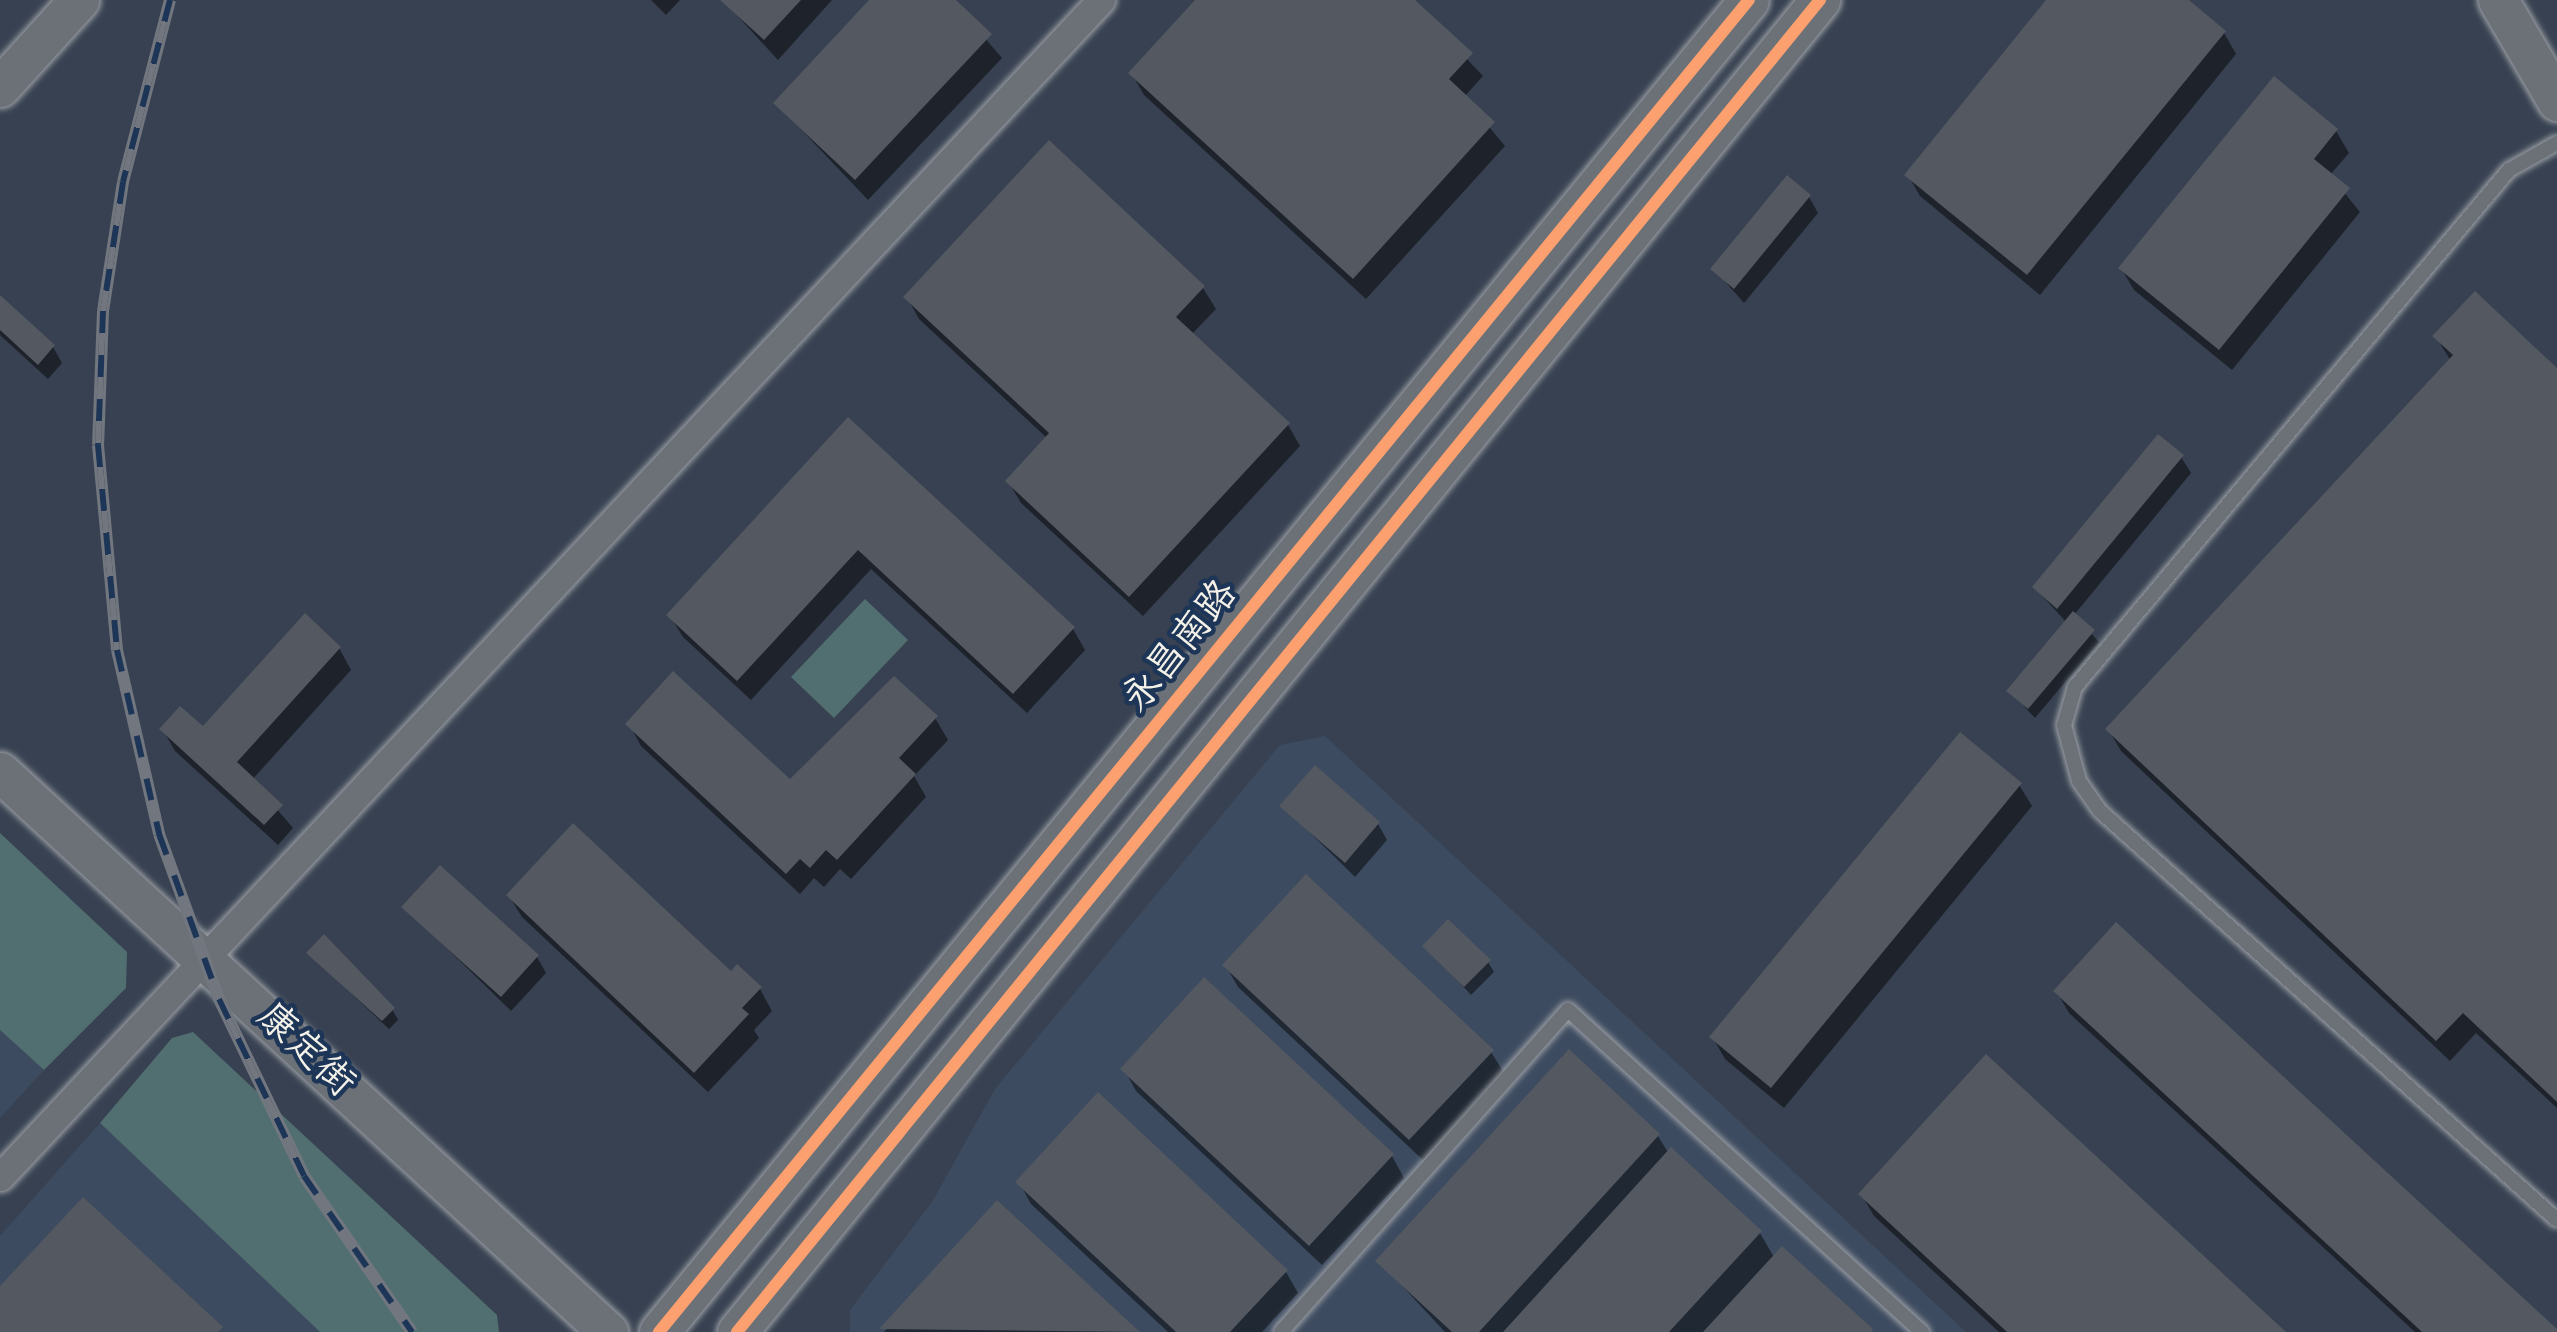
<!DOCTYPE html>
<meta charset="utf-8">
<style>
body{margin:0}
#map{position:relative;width:2557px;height:1332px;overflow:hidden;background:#374151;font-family:Mynerve,"LXGW WenKai TC",sans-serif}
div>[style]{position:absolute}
.built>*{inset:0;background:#3d4b60}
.green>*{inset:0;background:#516f70}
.shadow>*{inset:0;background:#0007}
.building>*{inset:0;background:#535861}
.roads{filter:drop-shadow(0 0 3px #9da1a6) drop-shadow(0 0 3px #9da1a6)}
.lane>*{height:14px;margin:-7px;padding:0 7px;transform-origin:7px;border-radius:7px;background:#6c7077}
.street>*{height:27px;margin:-13.5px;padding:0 13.5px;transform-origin:13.5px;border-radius:13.5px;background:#6c7077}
.secondary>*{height:39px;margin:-19.5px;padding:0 19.5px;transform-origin:19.5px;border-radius:19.5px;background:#6c7077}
.rail>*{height:12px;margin-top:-6px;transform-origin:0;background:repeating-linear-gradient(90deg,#1d3557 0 22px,#72777f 0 44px);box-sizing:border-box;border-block:3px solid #72777f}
.cycleway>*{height:12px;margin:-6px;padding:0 6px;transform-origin:6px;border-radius:6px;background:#fca06f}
span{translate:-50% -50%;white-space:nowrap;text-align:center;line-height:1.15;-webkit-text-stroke:9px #1d3557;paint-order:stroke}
.street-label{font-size:39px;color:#f4f1e8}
</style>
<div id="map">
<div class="built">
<div style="clip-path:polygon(1325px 736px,1966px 1332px,850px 1332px,850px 1310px,932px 1202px,995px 1089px,1280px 745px)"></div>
<div style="clip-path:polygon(0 1030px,44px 1070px,0 1118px)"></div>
<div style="clip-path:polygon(100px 1123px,320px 1332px,0 1332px,0 1236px)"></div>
</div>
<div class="green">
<div style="clip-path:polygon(865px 599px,908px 640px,834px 718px,791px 677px)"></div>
<div style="clip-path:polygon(0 833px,127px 952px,126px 988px,44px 1070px,0 1030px)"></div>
<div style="clip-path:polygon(193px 1032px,497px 1315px,499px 1332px,320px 1332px,100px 1123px,172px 1038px)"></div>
</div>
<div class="shadow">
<div style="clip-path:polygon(651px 0,680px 0,666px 15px)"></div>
<div style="clip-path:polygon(723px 0,832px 0,778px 60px)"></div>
<div style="clip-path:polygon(873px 0,952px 0,1002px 58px,868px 200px,776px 103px)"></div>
<div style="clip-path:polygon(1199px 0,1411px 0,1483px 76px,1464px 97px,1505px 146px,1366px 299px,1144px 95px,1132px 74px)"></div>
<div style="clip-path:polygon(2050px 0,2184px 0,2224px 33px,2236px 54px,2040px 295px,1920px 196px,1908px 175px)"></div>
<div style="clip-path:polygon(2336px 131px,2349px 153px,2330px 175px,2360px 212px,2232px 370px,2134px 290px,2121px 268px)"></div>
<div style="clip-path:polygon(1809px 197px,1818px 213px,1744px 303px,1714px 269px)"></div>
<div style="clip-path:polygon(1203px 288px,1216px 309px,1191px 335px,1288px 425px,1300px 446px,1143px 616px,1021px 503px,1008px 481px,1047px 438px,919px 319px,907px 297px)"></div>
<div style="clip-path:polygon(0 299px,53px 347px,62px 363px,48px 379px,0 335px)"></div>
<div style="clip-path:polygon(2436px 337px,2557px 372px,2557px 1108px,2476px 1033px,2450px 1061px,2121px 751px,2108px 729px,2451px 361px)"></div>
<div style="clip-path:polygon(848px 421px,1073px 629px,1085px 650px,1027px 713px,871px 569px,751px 700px,683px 637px,670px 616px)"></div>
<div style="clip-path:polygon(2181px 457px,2191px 473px,2074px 615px,2099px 642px,2035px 718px,2010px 691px,2067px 623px,2035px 588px)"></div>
<div style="clip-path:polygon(339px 648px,351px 670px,252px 780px,293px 828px,278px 845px,175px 751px,163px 730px,203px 731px)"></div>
<div style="clip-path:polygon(935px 718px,948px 740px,914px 776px,926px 797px,851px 879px,840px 869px,824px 887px,814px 878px,800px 894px,641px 746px,629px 724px,790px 783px)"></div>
<div style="clip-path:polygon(2019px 785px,2032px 806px,1784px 1108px,1725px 1059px,1713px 1038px)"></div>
<div style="clip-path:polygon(1283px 806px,1378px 824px,1387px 840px,1355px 877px)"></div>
<div style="clip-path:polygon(509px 896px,760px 989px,772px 1011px,754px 1030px,759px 1038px,708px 1092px,522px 917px)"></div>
<div style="clip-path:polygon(405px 907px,537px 957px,546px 973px,511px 1011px)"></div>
<div style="clip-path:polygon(1426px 946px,1488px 962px,1494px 972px,1471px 995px)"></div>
<div style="clip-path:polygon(309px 954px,392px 1009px,398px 1020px,389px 1029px)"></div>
<div style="clip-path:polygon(1226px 966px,1491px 1052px,1504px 1073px,1423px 1160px,1238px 987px)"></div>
<div style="clip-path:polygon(2057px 992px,2556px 1332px,2415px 1332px,2069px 1013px)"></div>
<div style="clip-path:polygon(1124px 1069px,1392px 1156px,1404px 1178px,1322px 1265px,1136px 1091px)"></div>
<div style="clip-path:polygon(1658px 1136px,1669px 1154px,1760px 1233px,1775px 1259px,1782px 1250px,1871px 1332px,1445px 1332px,1379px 1261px)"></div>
<div style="clip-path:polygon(1019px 1182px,1286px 1272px,1298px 1293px,1262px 1332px,1168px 1332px,1031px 1204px)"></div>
<div style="clip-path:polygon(1861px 1194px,2281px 1332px,1999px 1332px,1874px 1216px)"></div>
<div style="clip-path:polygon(997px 1204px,1136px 1332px,884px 1332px)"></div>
</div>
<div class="building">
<div style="clip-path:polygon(720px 0,801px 0,764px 40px)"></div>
<div style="clip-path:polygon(869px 0,956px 0,992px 34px,855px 180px,773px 103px)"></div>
<div style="clip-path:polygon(1195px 0,1415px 0,1473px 53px,1449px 79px,1495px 122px,1353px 279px,1128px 73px)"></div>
<div style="clip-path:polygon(2046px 0,2189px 0,2226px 31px,2027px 275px,1904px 175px)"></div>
<div style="clip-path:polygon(2274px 76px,2338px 129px,2314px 159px,2350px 188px,2219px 350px,2118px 268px)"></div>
<div style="clip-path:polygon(1049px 140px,1205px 286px,1176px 317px,1290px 423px,1129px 597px,1005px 481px,1049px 433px,903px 297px)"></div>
<div style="clip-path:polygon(1787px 175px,1811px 195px,1734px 289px,1710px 269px)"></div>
<div style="clip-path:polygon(2475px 291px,2557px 368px,2557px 1102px,2463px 1013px,2436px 1041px,2105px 729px,2453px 355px,2432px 336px)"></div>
<div style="clip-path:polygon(0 295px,55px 345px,38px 365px,0 330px)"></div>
<div style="clip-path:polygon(848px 417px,1075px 627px,1013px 694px,858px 550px,737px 681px,666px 615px)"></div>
<div style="clip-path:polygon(2158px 434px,2184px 455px,2057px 609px,2032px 587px)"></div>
<div style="clip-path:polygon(2073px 611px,2095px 630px,2028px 709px,2006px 691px)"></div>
<div style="clip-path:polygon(305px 613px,341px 647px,237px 762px,283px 805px,264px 825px,159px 729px,180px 706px,203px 726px)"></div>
<div style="clip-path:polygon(673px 671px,790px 779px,894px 676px,938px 716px,899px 758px,916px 774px,837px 860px,826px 850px,810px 868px,800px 859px,786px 874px,625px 724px)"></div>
<div style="clip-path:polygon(1960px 732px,2022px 783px,1771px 1088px,1709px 1037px)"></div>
<div style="clip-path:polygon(1315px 765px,1380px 822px,1345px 863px,1279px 806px)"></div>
<div style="clip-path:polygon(573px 823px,731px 971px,737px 964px,762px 987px,742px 1008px,749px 1014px,694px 1073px,506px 895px)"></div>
<div style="clip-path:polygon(440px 865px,539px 955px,501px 997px,401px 907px)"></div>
<div style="clip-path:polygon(1306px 874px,1494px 1050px,1409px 1140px,1222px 965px)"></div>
<div style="clip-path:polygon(1448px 919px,1491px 960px,1464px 987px,1422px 946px)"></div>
<div style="clip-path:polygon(2116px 922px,2557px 1329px,2557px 1332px,2422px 1332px,2053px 991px)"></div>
<div style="clip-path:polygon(324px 934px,395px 1008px,382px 1021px,306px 953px)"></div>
<div style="clip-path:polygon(1204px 977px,1394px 1154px,1309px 1246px,1120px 1069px)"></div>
<div style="clip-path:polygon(1569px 1049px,1660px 1134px,1479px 1332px,1452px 1332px,1375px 1261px)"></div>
<div style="clip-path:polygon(1986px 1054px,2286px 1332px,2007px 1332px,1858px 1194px)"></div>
<div style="clip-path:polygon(1098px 1092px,1288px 1270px,1230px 1332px,1176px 1332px,1015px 1182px)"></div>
<div style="clip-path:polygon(1671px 1147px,1762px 1231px,1669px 1332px,1503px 1332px)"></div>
<div style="clip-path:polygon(83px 1197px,223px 1327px,218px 1332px,0 1332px,0 1286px)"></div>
<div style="clip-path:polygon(997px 1200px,1140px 1332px,879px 1329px)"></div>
<div style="clip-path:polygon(1782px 1246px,1873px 1329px,1871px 1332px,1703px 1332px)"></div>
</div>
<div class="roads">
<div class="lane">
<div style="left:2557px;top:143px;width:55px;rotate:150.6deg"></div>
<div style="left:2509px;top:170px;width:675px;rotate:130.01deg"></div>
<div style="left:2075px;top:687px;width:40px;rotate:106deg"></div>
<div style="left:2064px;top:725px;width:58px;rotate:75deg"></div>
<div style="left:2079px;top:781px;width:37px;rotate:55deg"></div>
<div style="left:2100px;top:811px;width:613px;rotate:41.83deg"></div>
<div style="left:1281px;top:1332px;width:431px;rotate:-48.3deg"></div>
<div style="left:1568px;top:1010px;width:479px;rotate:42.3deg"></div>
</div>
<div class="street">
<div style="left:0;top:1177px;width:1612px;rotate:-46.91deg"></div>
</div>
<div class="secondary">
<div style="left:2498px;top:0;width:117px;rotate:59.7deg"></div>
<div style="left:0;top:87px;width:118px;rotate:-47.8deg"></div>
<div style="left:0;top:772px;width:827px;rotate:42.65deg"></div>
<div style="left:659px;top:1332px;width:1721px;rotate:-50.71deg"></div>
<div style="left:737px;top:1332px;width:1717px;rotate:-50.89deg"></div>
</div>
</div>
<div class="rail">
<div style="left:170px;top:0;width:188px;rotate:104.5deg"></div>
<div style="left:123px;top:182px;width:131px;rotate:98.8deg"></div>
<div style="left:103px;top:311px;width:134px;rotate:92.1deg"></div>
<div style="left:98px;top:445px;width:206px;rotate:84.7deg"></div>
<div style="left:117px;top:650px;width:189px;rotate:77.1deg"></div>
<div style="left:159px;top:834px;width:176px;rotate:70deg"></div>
<div style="left:219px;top:999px;width:196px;rotate:64.3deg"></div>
<div style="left:304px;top:1176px;width:190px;rotate:55.3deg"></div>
</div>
<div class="cycleway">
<div style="left:659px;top:1332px;width:1721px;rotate:-50.71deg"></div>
<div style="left:737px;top:1332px;width:1717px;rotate:-50.89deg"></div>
</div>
<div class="street-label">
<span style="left:1181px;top:647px;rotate:-51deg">永昌南路</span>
<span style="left:305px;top:1051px;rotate:43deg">康定街</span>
</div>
</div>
